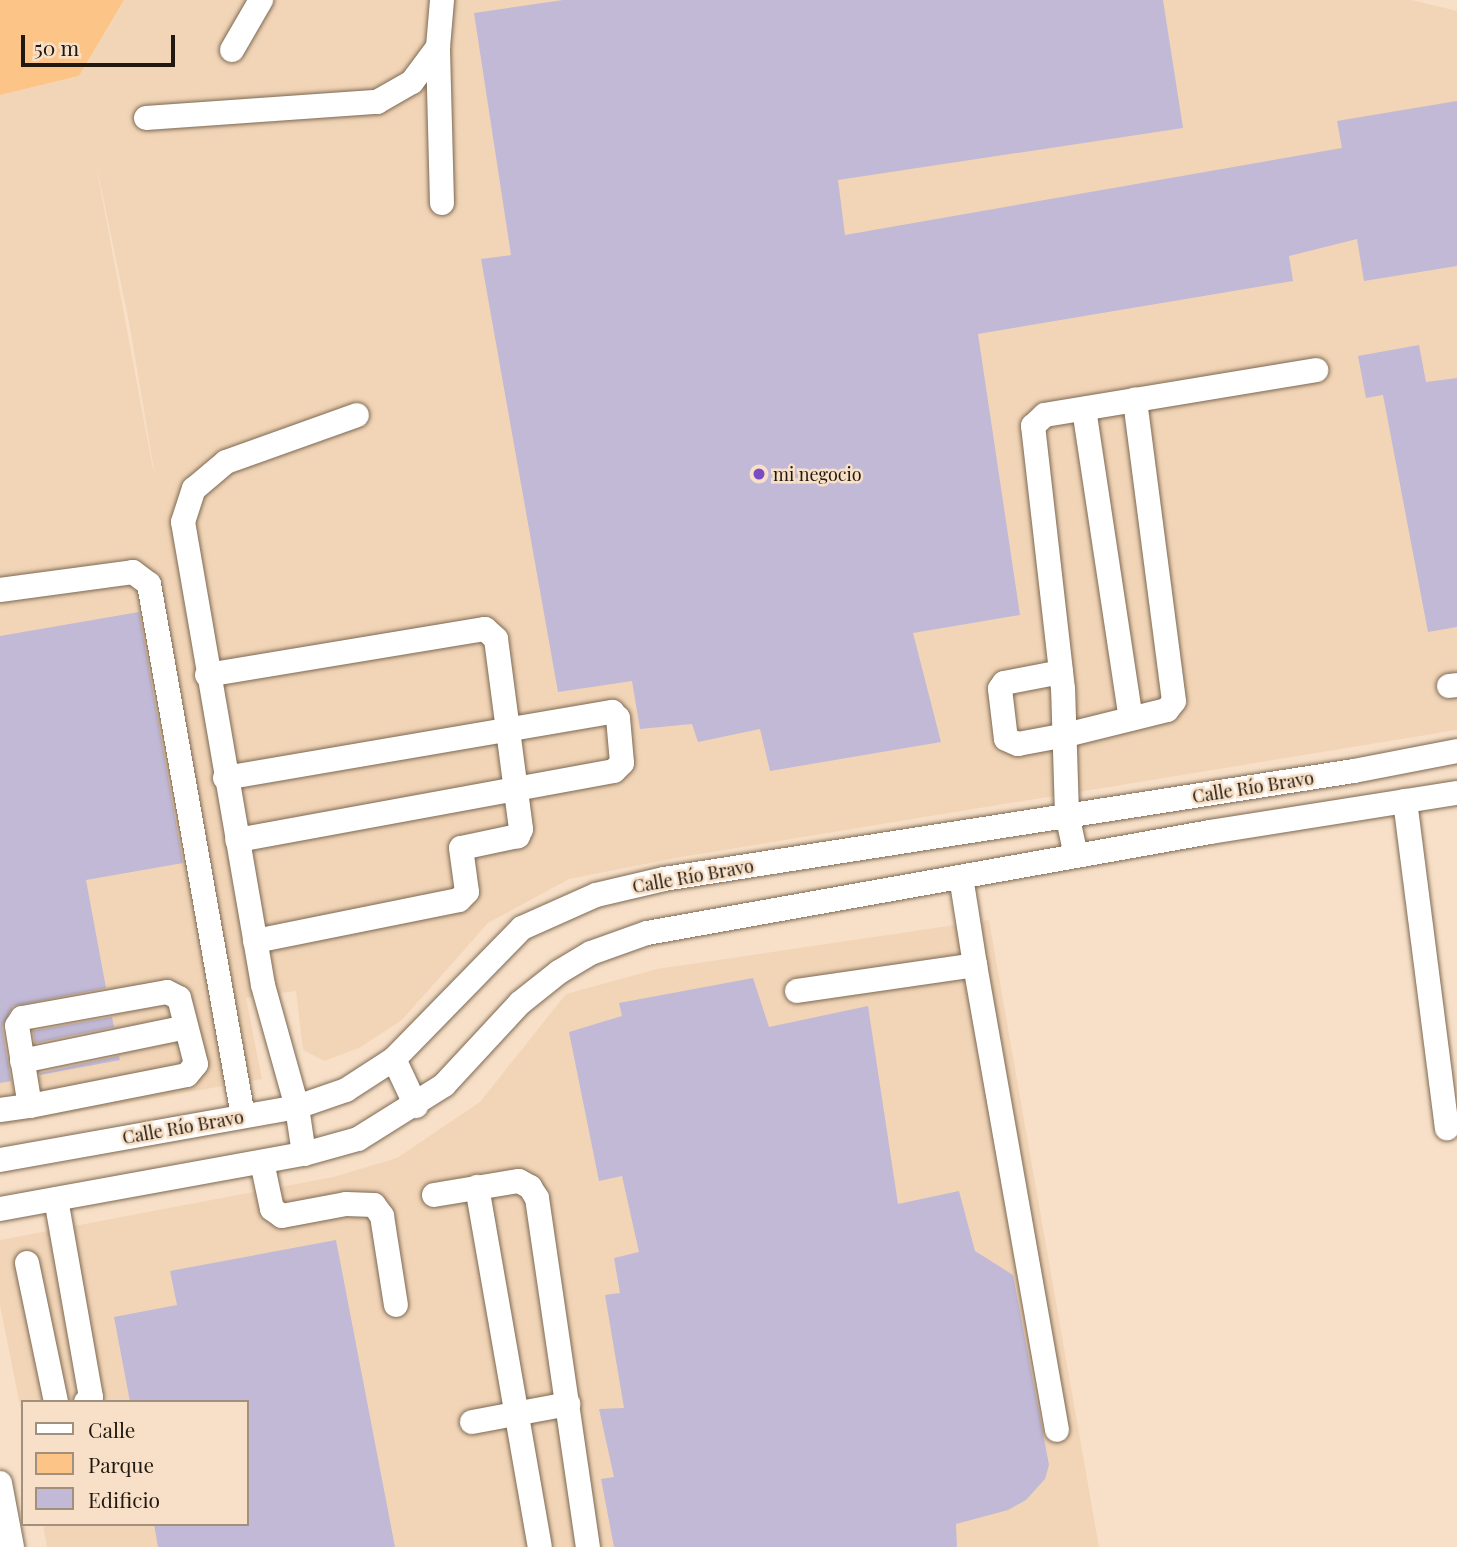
<!DOCTYPE html>
<meta charset="utf-8">
<style>
body{margin:0}
#map{position:relative;width:1457px;height:1547px;overflow:hidden;background:#f8e0c8;font-family:"Playfair Display",serif}
div>[style]{position:absolute}
.built>*{inset:0;background:#f2d5b7}
.green>*{inset:0;background:#fcc587}
.building>*{inset:0;background:#c1b9d6}
.roads{filter:drop-shadow(0 0 2px #7d6953) drop-shadow(0 0 2px #7d6953)}
.minor>*{height:24px;margin:-12px;padding:0 12px;transform-origin:12px;border-radius:12px;background:#fff}
.dots>*{width:19px;height:19px;translate:-50% -50%;box-sizing:border-box;border:4px solid #f8e0c8;border-radius:50%}
span{translate:-50% -50%;white-space:nowrap;text-align:center;line-height:1.15;-webkit-text-stroke:5px #f8e0c8;paint-order:stroke}
.poi-label{font-size:18px;color:#211910}
.left{translate:0 -50%;text-align:left}
.street-label{font-size:18px;color:#211910}
.legend{position:absolute;left:21px;top:1400px;width:228px;height:126px;box-sizing:border-box;background:#f8e0c8;border:2px solid #a2907e;margin:0;padding:9px 12px;list-style:none;font-size:21px;color:#211910}
.legend li{display:flex;align-items:center;gap:14px;height:35px}
.legend b{width:35px;border:2px solid #a2907e}
.scale{position:absolute;left:21px;top:35px;width:154px;height:32px;box-sizing:border-box;border:4px solid #211910;border-top:0;padding-left:9px;font-size:21px;line-height:24px;white-space:nowrap;color:#211910;-webkit-text-stroke:5px #f8e0c8;paint-order:stroke}
</style>
<div id="map">
<div class="built">
<div style="clip-path:polygon(evenodd,124px 0,1412px 0,1457px 11px,1457px 730px,675px 858px,569px 879px,488px 923px,402px 1020px,359px 1048px,324px 1061px,303px 1050px,296px 991px,246px 998px,262px 1079px,0 1126px,0 95px,79px 76px,124px 0,94px 154px,129px 322px,154px 470px,153px 469px,94px 154px)"></div>
<div style="clip-path:polygon(989px 920px,1099px 1547px,47px 1547px,43px 1524px,247px 1524px,247px 1402px,23px 1402px,23px 1421px,0 1305px,0 1240px,333px 1177px,397px 1158px,480px 1102px,566px 994px,657px 969px)"></div>
</div>
<div class="green">
<div style="clip-path:polygon(0 0,124px 0,79px 76px,0 95px)"></div>
</div>
<div class="building">
<div style="clip-path:polygon(563px 0,1163px 0,1183px 128px,838px 180px,845px 235px,1342px 148px,1337px 121px,1457px 101px,1457px 266px,1364px 281px,1357px 239px,1289px 256px,1293px 281px,978px 334px,1020px 615px,913px 633px,941px 742px,770px 771px,760px 729px,698px 742px,692px 724px,640px 729px,632px 681px,558px 692px,481px 259px,511px 255px,474px 13px)"></div>
<div style="clip-path:polygon(1419px 345px,1426px 382px,1457px 378px,1457px 627px,1428px 632px,1383px 395px,1366px 398px,1358px 356px)"></div>
<div style="clip-path:polygon(139px 612px,183px 863px,86px 880px,106px 988px,13px 1006px,2px 1027px,11px 1081px,0 1083px,0 636px)"></div>
<div style="clip-path:polygon(753px 978px,769px 1027px,868px 1006px,898px 1204px,959px 1191px,975px 1251px,1013px 1275px,1049px 1465px,1045px 1479px,1026px 1500px,1008px 1510px,956px 1524px,957px 1547px,614px 1547px,601px 1479px,614px 1477px,599px 1409px,624px 1408px,605px 1295px,620px 1293px,614px 1258px,639px 1252px,622px 1176px,599px 1181px,569px 1032px,622px 1016px,619px 1003px)"></div>
<div style="clip-path:polygon(112px 1017px,114px 1027px,35px 1043px,33px 1031px)"></div>
<div style="clip-path:polygon(119px 1056px,120px 1060px,40px 1075px,40px 1073px)"></div>
<div style="clip-path:polygon(336px 1240px,395px 1547px,158px 1547px,154px 1524px,247px 1524px,247px 1402px,130px 1402px,114px 1317px,177px 1305px,170px 1271px)"></div>
</div>
<div class="roads">
<div class="minor">
<div style="left:232px;top:50px;width:58px;rotate:-59.9deg"></div>
<div style="left:146px;top:118px;width:232px;rotate:-4deg"></div>
<div style="left:377px;top:102px;width:40px;rotate:-29.7deg"></div>
<div style="left:412px;top:82px;width:44px;rotate:-53.4deg"></div>
<div style="left:442px;top:203px;width:156px;rotate:-91.5deg"></div>
<div style="left:438px;top:47px;width:47px;rotate:-85.1deg"></div>
<div style="left:1084px;top:409px;width:313px;rotate:81.4deg"></div>
<div style="left:0;top:590px;width:134px;rotate:-7.7deg"></div>
<div style="left:133px;top:572px;width:20px;rotate:37deg"></div>
<div style="left:149px;top:584px;width:540px;rotate:79.98deg"></div>
<div style="left:1061px;top:672px;width:58px;rotate:169.1deg"></div>
<div style="left:1004px;top:683px;width:7px;rotate:124deg"></div>
<div style="left:1000px;top:689px;width:50px;rotate:83.2deg"></div>
<div style="left:1006px;top:739px;width:13px;rotate:23deg"></div>
<div style="left:1018px;top:744px;width:49px;rotate:-10.6deg"></div>
<div style="left:1066px;top:735px;width:104px;rotate:-13.9deg"></div>
<div style="left:1167px;top:710px;width:11px;rotate:-52deg"></div>
<div style="left:1174px;top:701px;width:304px;rotate:-97.4deg"></div>
<div style="left:207px;top:675px;width:282px;rotate:-9.4deg"></div>
<div style="left:485px;top:629px;width:15px;rotate:42deg"></div>
<div style="left:496px;top:639px;width:192px;rotate:82.5deg"></div>
<div style="left:521px;top:829px;width:8px;rotate:113deg"></div>
<div style="left:518px;top:836px;width:58px;rotate:168.1deg"></div>
<div style="left:461px;top:848px;width:44px;rotate:82.2deg"></div>
<div style="left:467px;top:892px;width:11px;rotate:135deg"></div>
<div style="left:459px;top:900px;width:208px;rotate:168.6deg"></div>
<div style="left:1449px;top:686px;width:8px;rotate:-7deg"></div>
<div style="left:225px;top:778px;width:393px;rotate:-9.7deg"></div>
<div style="left:612px;top:712px;width:8px;rotate:45deg"></div>
<div style="left:618px;top:718px;width:45px;rotate:84.9deg"></div>
<div style="left:622px;top:763px;width:11px;rotate:135deg"></div>
<div style="left:614px;top:771px;width:383px;rotate:169.6deg"></div>
<div style="left:1405px;top:801px;width:330px;rotate:82.7deg"></div>
<div style="left:1076px;top:856px;width:43px;rotate:-102.1deg"></div>
<div style="left:1067px;top:814px;width:125px;rotate:-91.8deg"></div>
<div style="left:1063px;top:689px;width:265px;rotate:-96.5deg"></div>
<div style="left:1033px;top:426px;width:16px;rotate:-43deg"></div>
<div style="left:1045px;top:415px;width:275px;rotate:-9.4deg"></div>
<div style="left:975px;top:965px;width:472px;rotate:80deg"></div>
<div style="left:797px;top:991px;width:180px;rotate:-8.3deg"></div>
<div style="left:975px;top:965px;width:89px;rotate:-99deg"></div>
<div style="left:394px;top:1059px;width:52px;rotate:64.9deg"></div>
<div style="left:22px;top:1061px;width:167px;rotate:-11.7deg"></div>
<div style="left:0;top:1110px;width:30px;rotate:-8deg"></div>
<div style="left:30px;top:1106px;width:160px;rotate:-11.2deg"></div>
<div style="left:187px;top:1075px;width:14px;rotate:-51deg"></div>
<div style="left:196px;top:1064px;width:68px;rotate:-104.4deg"></div>
<div style="left:179px;top:998px;width:13px;rotate:-153deg"></div>
<div style="left:167px;top:992px;width:147px;rotate:169.8deg"></div>
<div style="left:22px;top:1018px;width:9px;rotate:122deg"></div>
<div style="left:17px;top:1026px;width:81px;rotate:80.8deg"></div>
<div style="left:304px;top:1154px;width:48px;rotate:-98.5deg"></div>
<div style="left:297px;top:1107px;width:127px;rotate:-105.6deg"></div>
<div style="left:263px;top:985px;width:470px;rotate:-99.8deg"></div>
<div style="left:183px;top:522px;width:35px;rotate:-72deg"></div>
<div style="left:194px;top:489px;width:42px;rotate:-40.2deg"></div>
<div style="left:226px;top:462px;width:139px;rotate:-19.7deg"></div>
<div style="left:0;top:1160px;width:302px;rotate:-10.1deg"></div>
<div style="left:297px;top:1107px;width:52px;rotate:-19.1deg"></div>
<div style="left:346px;top:1090px;width:57px;rotate:-32.9deg"></div>
<div style="left:394px;top:1059px;width:183px;rotate:-45.7deg"></div>
<div style="left:522px;top:928px;width:81px;rotate:-24deg"></div>
<div style="left:596px;top:895px;width:70px;rotate:-13.2deg"></div>
<div style="left:664px;top:879px;width:698px;rotate:-8.9deg"></div>
<div style="left:1354px;top:771px;width:105px;rotate:-11deg"></div>
<div style="left:262px;top:1162px;width:48px;rotate:78deg"></div>
<div style="left:272px;top:1209px;width:12px;rotate:35deg"></div>
<div style="left:282px;top:1216px;width:65px;rotate:-10.6deg"></div>
<div style="left:346px;top:1204px;width:28px;rotate:2deg"></div>
<div style="left:374px;top:1205px;width:14px;rotate:54deg"></div>
<div style="left:382px;top:1216px;width:90px;rotate:81.1deg"></div>
<div style="left:477px;top:1187px;width:365px;rotate:80.1deg"></div>
<div style="left:434px;top:1195px;width:86px;rotate:-9.4deg"></div>
<div style="left:519px;top:1181px;width:13px;rotate:29deg"></div>
<div style="left:530px;top:1187px;width:13px;rotate:58deg"></div>
<div style="left:537px;top:1198px;width:353px;rotate:81.7deg"></div>
<div style="left:56px;top:1199px;width:201px;rotate:80deg"></div>
<div style="left:91px;top:1397px;width:7px;rotate:135deg"></div>
<div style="left:0;top:1209px;width:309px;rotate:-10.3deg"></div>
<div style="left:304px;top:1154px;width:56px;rotate:-15.5deg"></div>
<div style="left:358px;top:1139px;width:102px;rotate:-32.1deg"></div>
<div style="left:444px;top:1085px;width:112px;rotate:-47.2deg"></div>
<div style="left:520px;top:1003px;width:50px;rotate:-38.5deg"></div>
<div style="left:559px;top:972px;width:37px;rotate:-31deg"></div>
<div style="left:591px;top:953px;width:59px;rotate:-19.7deg"></div>
<div style="left:647px;top:933px;width:572px;rotate:-10.17deg"></div>
<div style="left:1210px;top:832px;width:250px;rotate:-9deg"></div>
<div style="left:27px;top:1263px;width:142px;rotate:78.2deg"></div>
<div style="left:472px;top:1422px;width:98px;rotate:-10.6deg"></div>
<div style="left:0;top:1483px;width:65px;rotate:79.4deg"></div>
</div>
</div>
<div class="dots">
<div style="left:759px;top:474px;background:#7a4bc3"></div>
</div>
<div class="poi-label">
<span class="left" style="left:773px;top:474px">mi negocio</span>
</div>
<div class="street-label">
<span style="left:1253px;top:787px;rotate:-9deg">Calle Río Bravo</span>
<span style="left:693px;top:876px;rotate:-10deg">Calle Río Bravo</span>
<span style="left:183px;top:1127px;rotate:-10deg">Calle Río Bravo</span>
</div>
<ul class="legend">
<li><b style="height:9px;background:#fff"></b>Calle</li>
<li><b style="height:19px;background:#fcc587"></b>Parque</li>
<li><b style="height:19px;background:#c1b9d6"></b>Edificio</li>
</ul>
<div class="scale">50 m</div>
</div>
